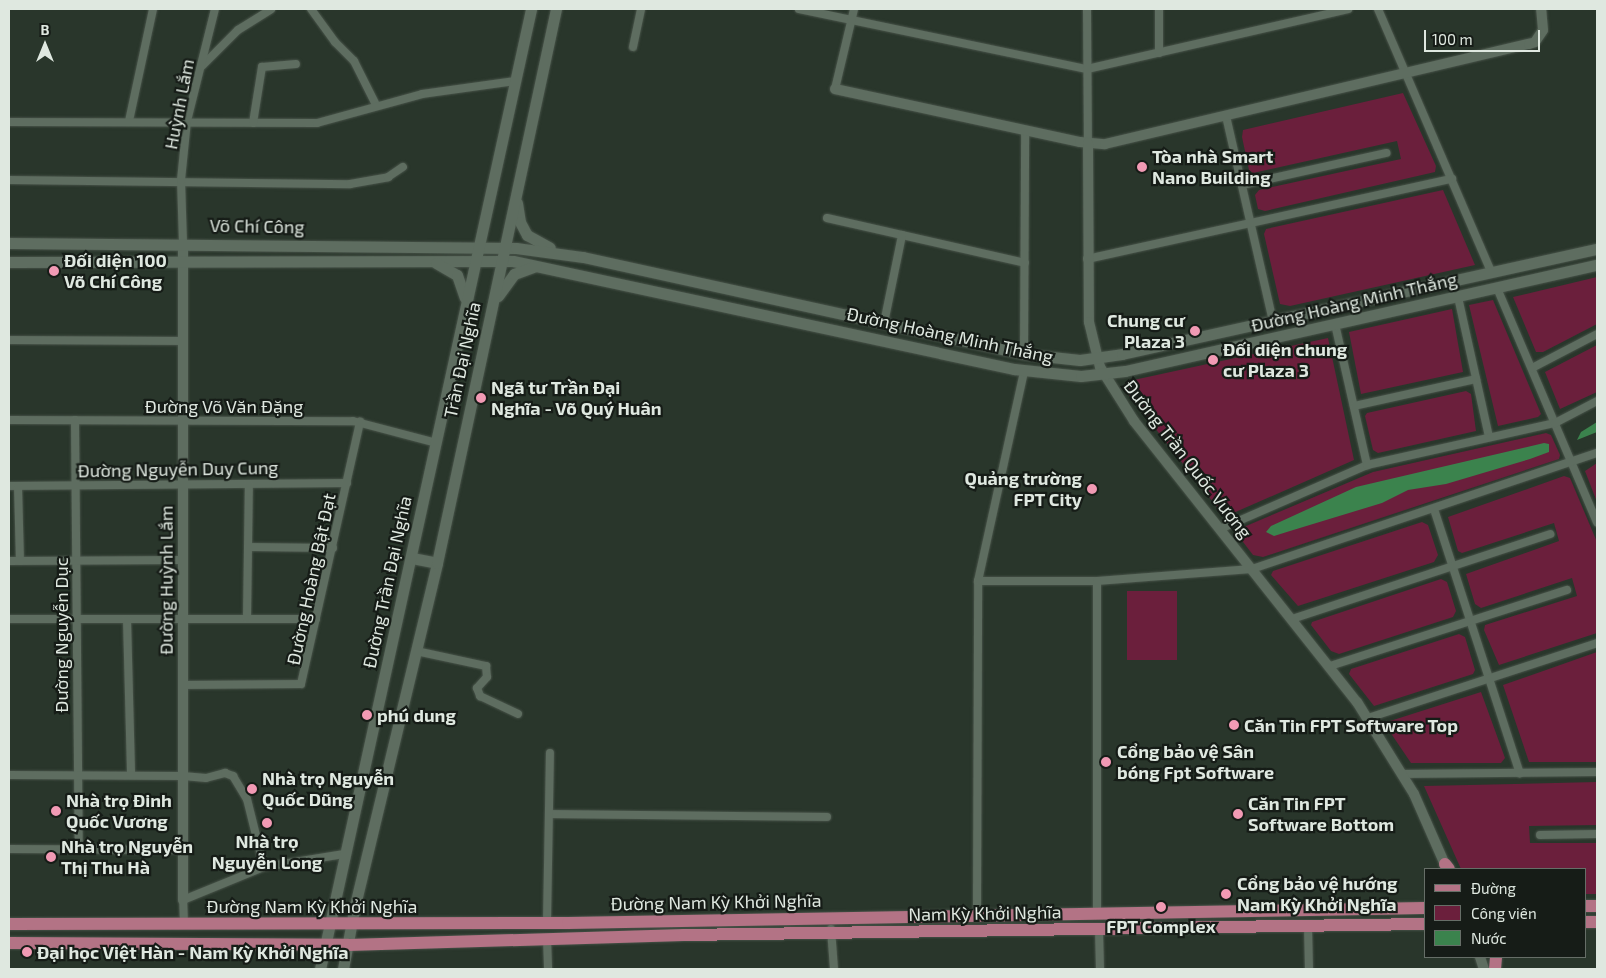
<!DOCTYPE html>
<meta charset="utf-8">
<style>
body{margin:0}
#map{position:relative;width:1606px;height:978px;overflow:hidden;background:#29362b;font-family:"Exo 2",sans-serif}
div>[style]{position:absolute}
.green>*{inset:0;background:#6b1f3c}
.water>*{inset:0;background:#3b834d}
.roads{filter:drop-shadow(0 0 1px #475248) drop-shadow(0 0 1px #475248)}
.minor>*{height:8px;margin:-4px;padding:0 4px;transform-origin:4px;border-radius:4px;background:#5e6d60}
.tertiary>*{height:10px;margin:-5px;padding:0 5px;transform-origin:5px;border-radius:5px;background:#5e6d60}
.secondary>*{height:11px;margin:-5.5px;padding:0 5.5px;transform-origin:5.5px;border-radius:5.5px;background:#5e6d60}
.primary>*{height:12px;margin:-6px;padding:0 6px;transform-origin:6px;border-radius:6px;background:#b37385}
.dots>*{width:14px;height:14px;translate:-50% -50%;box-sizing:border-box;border:2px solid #161c17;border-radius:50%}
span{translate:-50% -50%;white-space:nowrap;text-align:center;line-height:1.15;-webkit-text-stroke:4.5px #161c17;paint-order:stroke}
.street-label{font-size:18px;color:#dfe8e0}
.poi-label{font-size:18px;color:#dfe8e0;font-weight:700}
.left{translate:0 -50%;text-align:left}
.right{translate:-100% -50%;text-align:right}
.frame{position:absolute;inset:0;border:10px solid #dfe8e0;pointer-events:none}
.legend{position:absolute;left:1424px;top:868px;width:162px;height:90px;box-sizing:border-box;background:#161c17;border:1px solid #666e67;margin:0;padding:6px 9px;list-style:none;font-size:15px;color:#dfe8e0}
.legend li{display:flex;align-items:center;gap:10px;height:25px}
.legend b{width:25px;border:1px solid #666e67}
.north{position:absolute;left:20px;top:20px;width:50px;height:50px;-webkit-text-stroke:4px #161c17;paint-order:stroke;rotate:0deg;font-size:14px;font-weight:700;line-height:20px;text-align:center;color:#dfe8e0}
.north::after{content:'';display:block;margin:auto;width:18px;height:22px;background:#dfe8e0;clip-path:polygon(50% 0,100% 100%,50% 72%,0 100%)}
.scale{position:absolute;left:1424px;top:30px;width:116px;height:22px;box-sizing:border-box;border:2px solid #dfe8e0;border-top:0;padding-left:6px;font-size:15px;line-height:18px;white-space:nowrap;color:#dfe8e0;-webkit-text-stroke:4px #161c17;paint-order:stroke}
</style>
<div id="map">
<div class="green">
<div style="clip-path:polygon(1403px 93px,1436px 166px,1435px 172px,1265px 211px,1258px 209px,1255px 195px,1259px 190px,1401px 159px,1397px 141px,1253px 173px,1249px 170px,1242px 137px,1243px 130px)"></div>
<div style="clip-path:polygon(1443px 190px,1475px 265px,1290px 306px,1280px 304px,1264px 234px,1266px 229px)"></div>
<div style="clip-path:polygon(1597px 277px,1597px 324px,1543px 352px,1536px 352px,1513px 297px)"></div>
<div style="clip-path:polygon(1493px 300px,1541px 414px,1538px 417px,1498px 426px,1469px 305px)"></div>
<div style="clip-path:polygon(1452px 309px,1463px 372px,1361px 394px,1349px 332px)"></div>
<div style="clip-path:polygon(1328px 338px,1354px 460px,1231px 514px,1221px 512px,1125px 390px,1129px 381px)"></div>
<div style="clip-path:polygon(1597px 345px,1597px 392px,1560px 409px,1545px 372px)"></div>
<div style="clip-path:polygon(1466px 391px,1471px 394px,1476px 431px,1378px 453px,1373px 450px,1365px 416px,1367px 413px)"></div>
<div style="clip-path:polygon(1546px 433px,1551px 435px,1560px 455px,1559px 459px,1263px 557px,1253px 555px,1237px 534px,1239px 529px,1373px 472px)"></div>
<div style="clip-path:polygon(1597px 463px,1597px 502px,1585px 471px)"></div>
<div style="clip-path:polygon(1564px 476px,1570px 478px,1597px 542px,1597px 633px,1499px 665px,1484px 630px,1485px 625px,1577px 596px,1572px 578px,1481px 608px,1475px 604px,1466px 574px,1559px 541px,1554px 523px,1462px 553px,1458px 551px,1448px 517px)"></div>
<div style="clip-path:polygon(1422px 522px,1428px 525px,1438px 555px,1434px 562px,1298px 606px,1271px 575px,1273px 571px)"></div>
<div style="clip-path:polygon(1441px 579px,1447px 582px,1456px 611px,1453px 617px,1339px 654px,1331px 651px,1311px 625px,1312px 622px)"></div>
<div style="clip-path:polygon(1127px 591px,1177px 591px,1177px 660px,1127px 660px)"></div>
<div style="clip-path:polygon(1459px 634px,1465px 637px,1475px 670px,1473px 674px,1374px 706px,1349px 674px,1351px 669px)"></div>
<div style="clip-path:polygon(1597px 652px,1597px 762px,1529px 762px,1503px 685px)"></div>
<div style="clip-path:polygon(1481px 692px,1505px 758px,1501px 763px,1411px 763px,1386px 726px,1387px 722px)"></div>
<div style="clip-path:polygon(1597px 782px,1597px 825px,1529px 826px,1530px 843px,1597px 843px,1597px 894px,1585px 894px,1585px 869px,1461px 869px,1424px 786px)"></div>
</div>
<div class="water">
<div style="clip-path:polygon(1597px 422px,1597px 432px,1577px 440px,1581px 432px)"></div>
<div style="clip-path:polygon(1544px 443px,1549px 444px,1549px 452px,1530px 459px,1446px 484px,1408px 490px,1382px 503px,1290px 531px,1274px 536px,1266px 532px,1271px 526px,1356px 487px)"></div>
</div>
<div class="roads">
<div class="minor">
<div style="left:311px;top:9px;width:41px;rotate:54deg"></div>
<div style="left:335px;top:42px;width:27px;rotate:45deg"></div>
<div style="left:354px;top:61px;width:49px;rotate:63.4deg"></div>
<div style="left:799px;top:9px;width:294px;rotate:11.8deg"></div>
<div style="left:1087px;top:69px;width:268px;rotate:-12.9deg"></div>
<div style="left:1087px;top:9px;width:134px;rotate:89.6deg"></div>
<div style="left:1159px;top:9px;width:44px;rotate:90deg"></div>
<div style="left:1378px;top:9px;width:286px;rotate:66.7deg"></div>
<div style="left:633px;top:47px;width:39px;rotate:-78deg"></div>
<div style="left:202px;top:66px;width:51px;rotate:-45deg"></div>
<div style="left:238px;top:30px;width:39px;rotate:-32deg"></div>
<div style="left:835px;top:89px;width:82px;rotate:-76.6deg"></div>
<div style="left:1226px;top:116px;width:210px;rotate:77.1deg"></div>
<div style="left:129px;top:121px;width:115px;rotate:-77.9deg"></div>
<div style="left:9px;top:122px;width:308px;rotate:0.2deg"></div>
<div style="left:317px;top:123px;width:109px;rotate:-15.4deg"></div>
<div style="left:422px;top:94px;width:94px;rotate:-8deg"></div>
<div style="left:253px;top:123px;width:57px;rotate:-80.9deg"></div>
<div style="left:262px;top:67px;width:34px;rotate:-5deg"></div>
<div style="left:9px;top:180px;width:341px;rotate:0.7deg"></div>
<div style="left:350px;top:184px;width:39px;rotate:-10deg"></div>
<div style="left:388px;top:177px;width:18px;rotate:-34deg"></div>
<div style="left:1242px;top:185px;width:148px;rotate:-12.5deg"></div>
<div style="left:827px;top:218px;width:203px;rotate:12.8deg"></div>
<div style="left:183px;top:243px;width:63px;rotate:-91.8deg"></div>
<div style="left:181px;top:180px;width:59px;rotate:-84.2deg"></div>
<div style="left:187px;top:121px;width:115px;rotate:-76deg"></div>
<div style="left:1087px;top:259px;width:374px;rotate:-12.4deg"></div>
<div style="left:1497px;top:288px;width:255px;rotate:66.9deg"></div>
<div style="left:1458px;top:297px;width:143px;rotate:77.5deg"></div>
<div style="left:884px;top:323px;width:90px;rotate:-78.4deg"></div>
<div style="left:1335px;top:324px;width:145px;rotate:77.2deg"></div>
<div style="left:9px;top:340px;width:175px;rotate:0.3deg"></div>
<div style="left:1024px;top:354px;width:224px;rotate:-89.7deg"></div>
<div style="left:1532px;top:368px;width:73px;rotate:-27.6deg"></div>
<div style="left:1354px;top:406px;width:125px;rotate:-12.5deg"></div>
<div style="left:9px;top:420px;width:344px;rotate:0.2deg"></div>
<div style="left:353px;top:421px;width:86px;rotate:14.8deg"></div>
<div style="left:75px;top:420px;width:429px;rotate:89.5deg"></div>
<div style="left:9px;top:486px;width:338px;rotate:-0.5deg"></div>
<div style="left:18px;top:486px;width:75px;rotate:88.5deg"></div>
<div style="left:1434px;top:509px;width:278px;rotate:72deg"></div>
<div style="left:1220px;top:529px;width:160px;rotate:-23.5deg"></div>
<div style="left:1367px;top:465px;width:193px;rotate:-12.6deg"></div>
<div style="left:1555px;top:423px;width:47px;rotate:-27.6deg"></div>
<div style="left:249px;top:547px;width:84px;rotate:0.7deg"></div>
<div style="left:9px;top:561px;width:174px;rotate:-0.3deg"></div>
<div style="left:978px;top:581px;width:119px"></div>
<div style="left:1097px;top:581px;width:155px;rotate:-4.4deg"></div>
<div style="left:1252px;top:569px;width:364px;rotate:-18.6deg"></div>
<div style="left:1097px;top:581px;width:331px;rotate:90deg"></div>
<div style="left:9px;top:619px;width:307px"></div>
<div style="left:127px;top:619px;width:156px;rotate:88.5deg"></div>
<div style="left:247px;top:619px;width:135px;rotate:-89.2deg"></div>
<div style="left:1292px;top:619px;width:272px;rotate:-18.2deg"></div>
<div style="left:416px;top:651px;width:72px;rotate:12.1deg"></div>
<div style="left:486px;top:666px;width:11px;rotate:85deg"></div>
<div style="left:487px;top:677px;width:15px;rotate:132deg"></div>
<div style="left:477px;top:688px;width:9px;rotate:69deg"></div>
<div style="left:480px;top:696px;width:42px;rotate:25.3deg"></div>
<div style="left:1330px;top:666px;width:249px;rotate:-17.8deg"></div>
<div style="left:183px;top:685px;width:118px;rotate:-0.5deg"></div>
<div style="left:301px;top:684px;width:269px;rotate:-77.3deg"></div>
<div style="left:1368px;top:718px;width:241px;rotate:-18.1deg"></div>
<div style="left:1403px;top:774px;width:194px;rotate:-0.6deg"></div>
<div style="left:9px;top:775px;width:174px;rotate:0.3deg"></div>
<div style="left:183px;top:776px;width:23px;rotate:5deg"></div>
<div style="left:206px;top:778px;width:20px;rotate:-15deg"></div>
<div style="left:225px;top:773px;width:9px;rotate:21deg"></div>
<div style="left:233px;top:776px;width:27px;rotate:59deg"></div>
<div style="left:247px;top:799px;width:70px;rotate:76deg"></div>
<div style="left:549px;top:814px;width:278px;rotate:0.6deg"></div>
<div style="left:1540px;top:835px;width:57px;rotate:-1deg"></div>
<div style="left:9px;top:849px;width:173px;rotate:0.3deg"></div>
<div style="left:977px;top:914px;width:333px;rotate:-89.8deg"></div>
<div style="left:978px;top:581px;width:215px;rotate:-77.6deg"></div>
<div style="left:547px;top:922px;width:169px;rotate:-89deg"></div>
<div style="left:184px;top:924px;width:24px;rotate:-92deg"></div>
<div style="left:183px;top:900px;width:87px;rotate:-22.2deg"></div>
<div style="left:264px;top:867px;width:81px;rotate:-9.2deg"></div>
<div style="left:1308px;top:926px;width:43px;rotate:88.7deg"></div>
<div style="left:831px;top:929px;width:40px;rotate:85.7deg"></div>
<div style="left:1099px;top:929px;width:40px;rotate:88.6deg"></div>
<div style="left:547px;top:938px;width:31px;rotate:88deg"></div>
</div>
<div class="tertiary">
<div style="left:835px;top:89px;width:251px;rotate:12.2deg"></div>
<div style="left:1080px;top:142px;width:25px;rotate:5deg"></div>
<div style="left:1105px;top:144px;width:436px;rotate:-13.3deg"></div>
<div style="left:1529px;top:44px;width:6px;rotate:-18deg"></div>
<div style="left:1535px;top:42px;width:14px;rotate:-56deg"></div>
<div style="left:1543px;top:30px;width:21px;rotate:-95deg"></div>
<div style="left:1088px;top:143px;width:179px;rotate:89.7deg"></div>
<div style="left:1089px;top:322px;width:46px;rotate:76.3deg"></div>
<div style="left:1100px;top:367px;width:64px;rotate:57.8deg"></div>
<div style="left:1134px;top:421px;width:359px;rotate:51.6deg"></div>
<div style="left:1357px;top:702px;width:108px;rotate:58.2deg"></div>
<div style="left:1414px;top:794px;width:82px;rotate:66.3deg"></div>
<div style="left:183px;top:900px;width:657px;rotate:-90deg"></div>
<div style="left:1480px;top:957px;width:13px;rotate:72deg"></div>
</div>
<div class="secondary">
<div style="left:517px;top:203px;width:19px;rotate:81deg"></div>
<div style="left:520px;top:222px;width:15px;rotate:62deg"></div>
<div style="left:527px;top:235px;width:26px;rotate:29deg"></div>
<div style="left:9px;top:243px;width:507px;rotate:0.57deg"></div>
<div style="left:516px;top:248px;width:68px;rotate:7.7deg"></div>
<div style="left:583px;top:257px;width:452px;rotate:12.4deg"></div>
<div style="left:1024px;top:354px;width:56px;rotate:6.1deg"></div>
<div style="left:1080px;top:360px;width:42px;rotate:-8.1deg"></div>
<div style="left:1122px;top:354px;width:486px;rotate:-12.5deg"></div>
<div style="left:9px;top:262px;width:504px;rotate:-0.11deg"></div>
<div style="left:513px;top:261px;width:513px;rotate:12.17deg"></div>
<div style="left:1014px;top:369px;width:67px;rotate:6deg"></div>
<div style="left:1081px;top:376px;width:44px;rotate:-6.5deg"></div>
<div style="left:1125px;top:371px;width:484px;rotate:-12.7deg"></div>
<div style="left:436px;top:263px;width:24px;rotate:30deg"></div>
<div style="left:457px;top:275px;width:24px;rotate:71deg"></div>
<div style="left:498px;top:296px;width:27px;rotate:-54deg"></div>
<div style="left:514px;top:274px;width:23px;rotate:-20deg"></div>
<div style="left:412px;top:558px;width:25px;rotate:11deg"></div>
<div style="left:320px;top:969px;width:983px;rotate:-77.6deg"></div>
<div style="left:343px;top:969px;width:65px;rotate:-79.4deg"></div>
<div style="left:355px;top:905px;width:352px;rotate:-76.5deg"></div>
<div style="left:437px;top:563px;width:567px;rotate:-77.88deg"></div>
</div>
<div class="primary">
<div style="left:1445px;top:864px;width:6px;rotate:51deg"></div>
<div style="left:1585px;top:906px;width:12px"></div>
<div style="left:1585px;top:922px;width:12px"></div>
<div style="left:9px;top:924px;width:559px;rotate:-0.1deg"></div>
<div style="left:568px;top:923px;width:857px;rotate:-1deg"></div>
<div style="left:9px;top:943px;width:339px;rotate:0.3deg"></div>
<div style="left:348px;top:945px;width:336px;rotate:-1.7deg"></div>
<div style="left:684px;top:935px;width:741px;rotate:-0.85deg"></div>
<div style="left:1495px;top:969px;width:12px;rotate:-85deg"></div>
</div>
</div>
<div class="dots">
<div style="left:1142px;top:167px;background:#f19ab4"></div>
<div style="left:54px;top:271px;background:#f19ab4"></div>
<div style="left:1195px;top:331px;background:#f19ab4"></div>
<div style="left:1213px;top:360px;background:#f19ab4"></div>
<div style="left:481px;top:398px;background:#f19ab4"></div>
<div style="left:1092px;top:489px;background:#f19ab4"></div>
<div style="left:367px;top:715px;background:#f19ab4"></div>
<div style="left:1234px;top:725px;background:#f19ab4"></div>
<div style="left:1106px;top:762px;background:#f19ab4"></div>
<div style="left:252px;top:789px;background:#f19ab4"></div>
<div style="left:56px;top:811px;background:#f19ab4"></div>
<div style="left:1238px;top:814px;background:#f19ab4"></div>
<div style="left:267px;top:823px;background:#f19ab4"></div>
<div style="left:51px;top:857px;background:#f19ab4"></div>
<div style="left:1226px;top:894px;background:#f19ab4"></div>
<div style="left:1161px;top:907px;background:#f19ab4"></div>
<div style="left:27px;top:952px;background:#f19ab4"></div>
</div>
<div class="street-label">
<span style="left:179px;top:104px;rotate:-79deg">Huỳnh Lắm</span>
<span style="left:257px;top:226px;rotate:1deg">Võ Chí Công</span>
<span style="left:1354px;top:302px;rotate:-13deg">Đường Hoàng Minh Thắng</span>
<span style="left:950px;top:335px;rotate:12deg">Đường Hoàng Minh Thắng</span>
<span style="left:462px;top:360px;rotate:-78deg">Trần Đại Nghĩa</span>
<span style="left:224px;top:406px">Đường Võ Văn Đặng</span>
<span style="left:1188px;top:459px;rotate:52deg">Đường Trần Quốc Vượng</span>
<span style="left:178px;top:469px;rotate:-1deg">Đường Nguyễn Duy Cung</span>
<span style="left:311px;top:579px;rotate:-78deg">Đường Hoàng Bật Đạt</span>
<span style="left:166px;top:580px;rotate:-90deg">Đường Huỳnh Lắm</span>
<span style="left:387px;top:582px;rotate:-78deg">Đường Trần Đại Nghĩa</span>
<span style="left:61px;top:635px;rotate:-90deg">Đường Nguyễn Dục</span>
<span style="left:716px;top:902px;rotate:-1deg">Đường Nam Kỳ Khởi Nghĩa</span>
<span style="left:312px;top:906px">Đường Nam Kỳ Khởi Nghĩa</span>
<span style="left:985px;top:913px;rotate:-1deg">Nam Kỳ Khởi Nghĩa</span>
</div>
<div class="poi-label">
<span class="left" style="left:1152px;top:167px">Tòa nhà Smart<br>Nano Building</span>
<span class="left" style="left:64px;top:271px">Đối diện 100<br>Võ Chí Công</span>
<span class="right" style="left:1185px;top:331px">Chung cư<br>Plaza 3</span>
<span class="left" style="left:1223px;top:360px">Đối diện chung<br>cư Plaza 3</span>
<span class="left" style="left:491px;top:398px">Ngã tư Trần Đại<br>Nghĩa - Võ Quý Huân</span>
<span class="right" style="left:1082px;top:489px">Quảng trường<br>FPT City</span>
<span class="left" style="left:377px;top:715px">phú dung</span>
<span class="left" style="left:1244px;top:725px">Căn Tin FPT Software Top</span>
<span class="left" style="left:1117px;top:762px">Cổng bảo vệ Sân<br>bóng Fpt Software</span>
<span class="left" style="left:262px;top:789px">Nhà trọ Nguyễn<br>Quốc Dũng</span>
<span class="left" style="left:66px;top:811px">Nhà trọ Đinh<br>Quốc Vương</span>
<span class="left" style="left:1248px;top:814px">Căn Tin FPT<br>Software Bottom</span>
<span style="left:267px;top:852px">Nhà trọ<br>Nguyễn Long</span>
<span class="left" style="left:61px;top:857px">Nhà trọ Nguyễn<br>Thị Thu Hà</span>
<span class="left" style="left:1237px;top:894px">Cổng bảo vệ hướng<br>Nam Kỳ Khởi Nghĩa</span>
<span style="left:1161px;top:926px">FPT Complex</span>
<span class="left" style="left:37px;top:952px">Đại học Việt Hàn - Nam Kỳ Khởi Nghĩa</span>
</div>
<div class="frame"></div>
<ul class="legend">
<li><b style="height:6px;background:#b37385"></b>Đường</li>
<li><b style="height:14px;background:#6b1f3c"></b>Công viên</li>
<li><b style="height:14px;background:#3b834d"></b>Nước</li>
</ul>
<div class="north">B</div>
<div class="scale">100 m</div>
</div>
